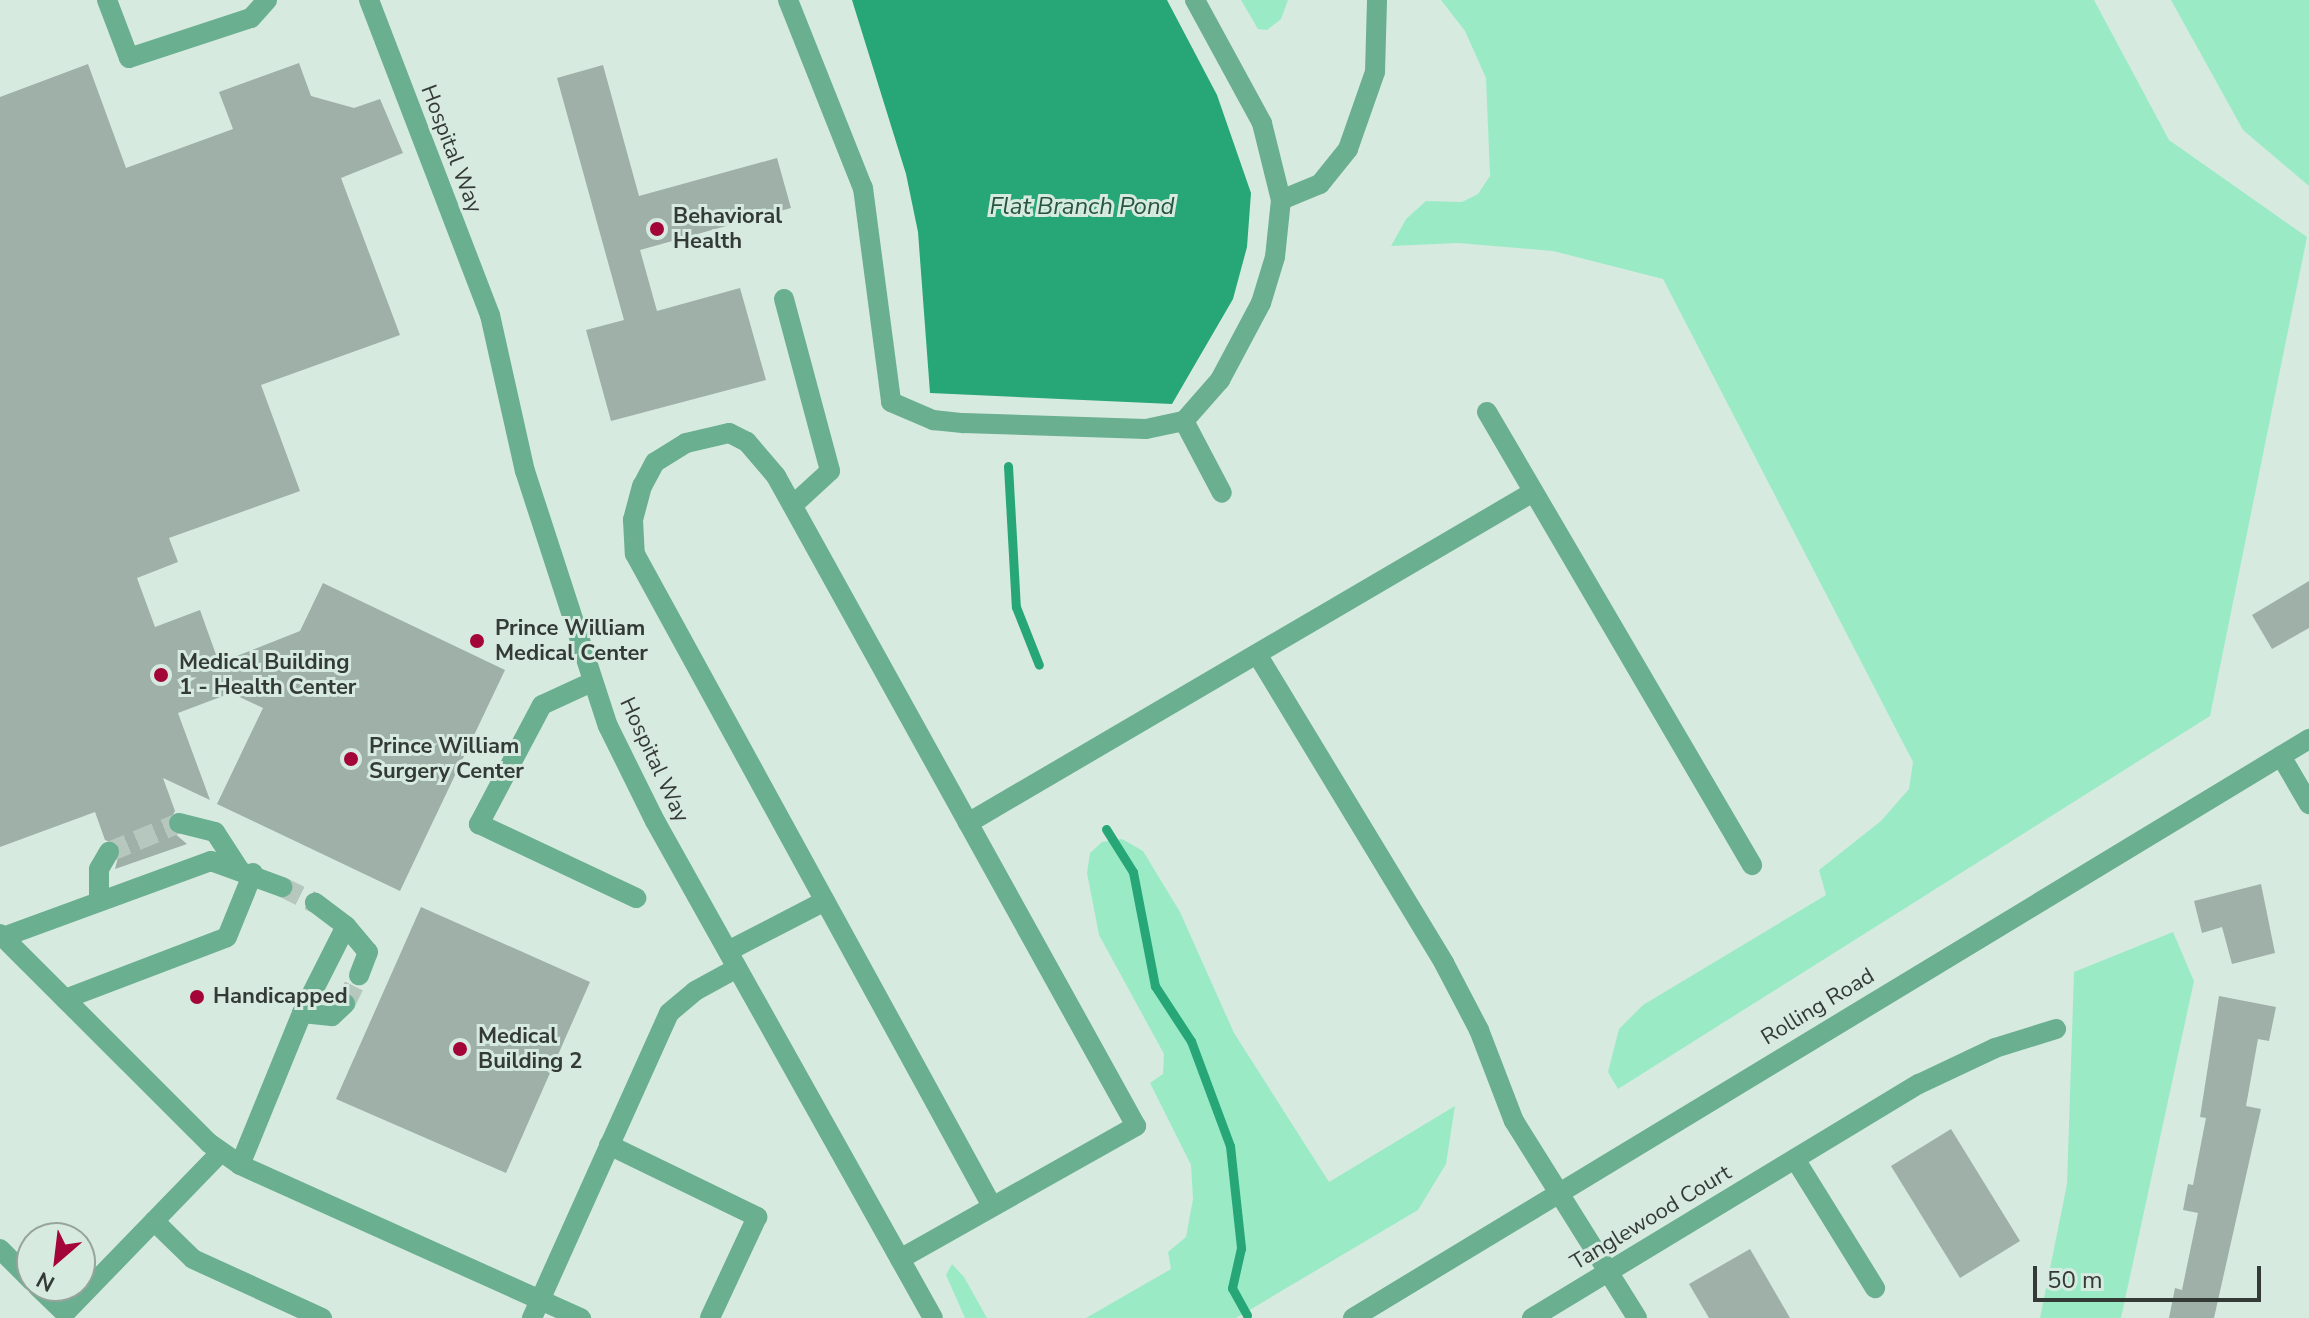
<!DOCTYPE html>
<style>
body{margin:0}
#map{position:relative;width:2309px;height:1318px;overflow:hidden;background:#d7eae0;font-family:"Nunito Sans",sans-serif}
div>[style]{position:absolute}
.green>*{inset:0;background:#9aebc5}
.water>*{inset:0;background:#27a678}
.stream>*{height:9px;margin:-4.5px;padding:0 4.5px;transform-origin:4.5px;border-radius:4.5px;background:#27a678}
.building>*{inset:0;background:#9eb0a7}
.minor-tunnel>*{height:20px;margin-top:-10px;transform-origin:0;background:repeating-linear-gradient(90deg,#b6c7be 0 20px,transparent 0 30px)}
.minor>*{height:20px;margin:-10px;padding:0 10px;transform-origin:10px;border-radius:10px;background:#6aaf8f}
.dots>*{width:22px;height:22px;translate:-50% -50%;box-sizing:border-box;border:4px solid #d7eae0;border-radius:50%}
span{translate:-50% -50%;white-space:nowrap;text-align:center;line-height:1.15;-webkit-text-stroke:6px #d7eae0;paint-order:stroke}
.street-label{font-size:22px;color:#343b37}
.poi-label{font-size:22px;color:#343b37;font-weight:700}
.left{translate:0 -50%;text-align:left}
.water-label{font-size:24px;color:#265641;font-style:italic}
.north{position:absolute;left:16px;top:1222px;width:80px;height:80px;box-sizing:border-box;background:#d7eae0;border:2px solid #96a49c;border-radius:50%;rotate:208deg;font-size:22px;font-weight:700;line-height:32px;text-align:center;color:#343b37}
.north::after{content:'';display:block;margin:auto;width:28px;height:36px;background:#a30539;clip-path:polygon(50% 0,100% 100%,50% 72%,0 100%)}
.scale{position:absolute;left:2033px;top:1266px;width:228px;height:36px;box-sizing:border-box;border:4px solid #343b37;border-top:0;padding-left:10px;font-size:24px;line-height:28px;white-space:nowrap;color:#343b37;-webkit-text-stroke:6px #d7eae0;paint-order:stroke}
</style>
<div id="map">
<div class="green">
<div style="clip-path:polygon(1241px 0,1288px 0,1281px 19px,1267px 30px,1258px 29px)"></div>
<div style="clip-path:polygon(1441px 0,2094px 0,2169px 140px,2307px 237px,2210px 716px,1618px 1089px,1608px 1072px,1619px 1029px,1643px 1005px,1826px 895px,1819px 870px,1881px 821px,1909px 789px,1913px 762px,1663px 279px,1553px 251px,1458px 243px,1391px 246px,1406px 219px,1426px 201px,1462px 202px,1478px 194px,1490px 176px,1486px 78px,1465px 31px)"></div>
<div style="clip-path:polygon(2171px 0,2309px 0,2309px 186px,2243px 130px)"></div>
<div style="clip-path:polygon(1122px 839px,1143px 851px,1180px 912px,1234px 1033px,1329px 1182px,1455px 1106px,1446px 1164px,1418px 1210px,1236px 1318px,1086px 1318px,1171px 1269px,1168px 1252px,1186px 1237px,1193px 1199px,1191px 1165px,1150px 1083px,1163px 1074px,1164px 1054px,1099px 935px,1087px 873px,1090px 853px,1102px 842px)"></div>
<div style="clip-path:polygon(2173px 932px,2194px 981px,2121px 1318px,2040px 1318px,2067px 1184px,2074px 972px)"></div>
<div style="clip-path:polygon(952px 1264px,964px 1277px,987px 1318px,965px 1318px,946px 1275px)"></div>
</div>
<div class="water">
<div style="clip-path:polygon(852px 0,1167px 0,1217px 95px,1251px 193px,1247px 247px,1233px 299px,1172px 404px,930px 393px,918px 232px,906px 174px)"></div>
</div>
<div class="stream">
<div style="left:1008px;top:466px;width:141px;rotate:86.8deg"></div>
<div style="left:1016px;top:607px;width:62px;rotate:68.4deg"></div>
<div style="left:1106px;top:829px;width:51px;rotate:57.9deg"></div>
<div style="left:1133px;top:872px;width:116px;rotate:79.1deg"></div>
<div style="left:1155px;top:986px;width:66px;rotate:56.8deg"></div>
<div style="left:1191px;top:1041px;width:112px;rotate:69.6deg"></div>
<div style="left:1230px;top:1146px;width:103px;rotate:83.8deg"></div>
<div style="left:1241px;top:1248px;width:41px;rotate:102.7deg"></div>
<div style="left:1232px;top:1288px;width:31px;rotate:61deg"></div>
</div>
<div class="building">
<div style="clip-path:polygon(299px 63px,311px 96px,354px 108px,380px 99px,403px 153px,341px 178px,400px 335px,261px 385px,300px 491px,169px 538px,178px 562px,137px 578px,155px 627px,200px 610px,219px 663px,300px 631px,323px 583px,505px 670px,400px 891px,217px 804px,263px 708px,231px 693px,178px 713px,210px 800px,163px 778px,175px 811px,167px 827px,187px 844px,115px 869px,121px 846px,105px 840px,95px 812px,0 847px,0 97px,88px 64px,126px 168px,233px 129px,219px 92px)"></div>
<div style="clip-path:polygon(603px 65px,639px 196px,777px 158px,791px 208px,640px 250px,657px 311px,740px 288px,766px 380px,611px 421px,586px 330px,624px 320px,557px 78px)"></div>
<div style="clip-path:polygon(2309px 581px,2309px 628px,2272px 649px,2252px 615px)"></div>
<div style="clip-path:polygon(2261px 884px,2275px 953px,2232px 964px,2222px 927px,2202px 933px,2194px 901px)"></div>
<div style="clip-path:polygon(421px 907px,590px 982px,506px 1173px,336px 1099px)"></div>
<div style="clip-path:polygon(2219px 996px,2276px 1007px,2269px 1041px,2258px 1039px,2246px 1106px,2261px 1109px,2214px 1318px,2169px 1318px,2175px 1288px,2182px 1290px,2198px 1213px,2183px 1210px,2188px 1184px,2193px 1185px,2206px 1118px,2200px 1117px)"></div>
<div style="clip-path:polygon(1951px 1129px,2020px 1241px,1960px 1278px,1891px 1166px)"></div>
<div style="clip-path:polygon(1750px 1249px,1790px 1318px,1709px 1318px,1689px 1284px)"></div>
</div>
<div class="minor-tunnel">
<div style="left:109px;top:852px;width:76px;rotate:-22.5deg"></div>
<div style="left:282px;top:887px;width:37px;rotate:26deg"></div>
<div style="left:345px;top:1004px;width:32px;rotate:-64deg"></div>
</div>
<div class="minor">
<div style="left:107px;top:0;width:62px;rotate:69.2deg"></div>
<div style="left:129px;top:58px;width:128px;rotate:-18.2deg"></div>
<div style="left:251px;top:18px;width:24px;rotate:-48deg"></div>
<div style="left:369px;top:0;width:337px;rotate:69deg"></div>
<div style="left:490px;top:315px;width:160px;rotate:77.4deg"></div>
<div style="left:525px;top:471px;width:268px;rotate:72deg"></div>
<div style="left:608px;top:726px;width:106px;rotate:63.7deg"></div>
<div style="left:655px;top:821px;width:569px;rotate:60.78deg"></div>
<div style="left:788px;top:0;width:202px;rotate:68.3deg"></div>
<div style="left:863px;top:188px;width:216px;rotate:82.5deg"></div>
<div style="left:891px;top:402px;width:46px;rotate:23.2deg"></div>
<div style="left:933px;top:420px;width:30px;rotate:6deg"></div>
<div style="left:963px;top:423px;width:183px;rotate:1.9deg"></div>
<div style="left:1146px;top:429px;width:39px;rotate:-12deg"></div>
<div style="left:1184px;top:421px;width:55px;rotate:-48.7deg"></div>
<div style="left:1220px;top:380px;width:87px;rotate:-62deg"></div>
<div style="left:1261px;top:303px;width:48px;rotate:-73.1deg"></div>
<div style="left:1275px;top:257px;width:57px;rotate:-84deg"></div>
<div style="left:1281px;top:200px;width:79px;rotate:-103.9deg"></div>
<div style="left:1262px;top:123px;width:140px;rotate:-118.6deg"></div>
<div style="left:1281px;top:200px;width:42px;rotate:-22.3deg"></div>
<div style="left:1320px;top:184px;width:45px;rotate:-51.3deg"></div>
<div style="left:1348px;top:149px;width:82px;rotate:-70.7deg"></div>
<div style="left:1375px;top:72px;width:72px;rotate:-88.4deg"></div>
<div style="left:784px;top:299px;width:178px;rotate:75deg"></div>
<div style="left:830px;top:471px;width:50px;rotate:137.4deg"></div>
<div style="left:1487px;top:412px;width:525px;rotate:59.67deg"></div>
<div style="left:1184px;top:421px;width:81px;rotate:62.2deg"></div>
<div style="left:1257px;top:654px;width:361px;rotate:58.8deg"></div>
<div style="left:1444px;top:963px;width:76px;rotate:62.4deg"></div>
<div style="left:1479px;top:1030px;width:97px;rotate:69deg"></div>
<div style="left:1514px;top:1121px;width:232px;rotate:58deg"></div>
<div style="left:592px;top:682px;width:55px;rotate:155.3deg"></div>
<div style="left:542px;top:705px;width:135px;rotate:117.9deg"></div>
<div style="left:479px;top:824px;width:174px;rotate:25.2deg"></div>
<div style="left:2281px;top:756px;width:56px;rotate:59.7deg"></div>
<div style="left:179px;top:823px;width:37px;rotate:14deg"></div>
<div style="left:215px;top:832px;width:44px;rotate:57deg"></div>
<div style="left:968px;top:823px;width:655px;rotate:-30.36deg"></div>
<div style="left:99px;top:901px;width:32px;rotate:-90deg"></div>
<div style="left:99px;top:869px;width:20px;rotate:-60deg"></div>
<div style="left:346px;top:926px;width:34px;rotate:50deg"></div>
<div style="left:368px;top:952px;width:25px;rotate:111deg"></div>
<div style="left:0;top:934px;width:296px;rotate:45deg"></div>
<div style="left:209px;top:1143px;width:38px;rotate:35deg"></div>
<div style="left:240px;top:1165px;width:374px;rotate:24.2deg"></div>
<div style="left:3px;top:937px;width:221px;rotate:-20.1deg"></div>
<div style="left:211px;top:861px;width:76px;rotate:20.1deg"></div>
<div style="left:728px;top:951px;width:109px;rotate:-27.3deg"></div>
<div style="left:65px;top:999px;width:173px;rotate:-20.9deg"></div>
<div style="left:227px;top:937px;width:69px;rotate:-67.9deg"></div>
<div style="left:302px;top:1013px;width:30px;rotate:6deg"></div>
<div style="left:332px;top:1016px;width:18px;rotate:-43deg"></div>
<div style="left:609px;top:1145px;width:165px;rotate:25.9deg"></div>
<div style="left:757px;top:1217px;width:111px;rotate:115deg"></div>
<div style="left:1795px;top:1159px;width:152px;rotate:58.2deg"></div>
<div style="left:240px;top:1165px;width:164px;rotate:-67.8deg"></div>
<div style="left:302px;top:1013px;width:97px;rotate:-63.2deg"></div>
<div style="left:346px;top:926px;width:39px;rotate:-143deg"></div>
<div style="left:154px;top:1221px;width:54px;rotate:44.3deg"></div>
<div style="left:193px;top:1259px;width:142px;rotate:24.6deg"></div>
<div style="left:0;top:1249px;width:45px;rotate:45deg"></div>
<div style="left:900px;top:1259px;width:271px;rotate:-29.4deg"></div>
<div style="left:1136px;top:1126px;width:743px;rotate:-118.98deg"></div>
<div style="left:776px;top:476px;width:45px;rotate:-130.5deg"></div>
<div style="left:747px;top:442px;width:20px;rotate:-153deg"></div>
<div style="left:729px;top:433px;width:44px;rotate:166.9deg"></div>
<div style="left:686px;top:443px;width:36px;rotate:148deg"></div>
<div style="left:655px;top:462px;width:27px;rotate:118deg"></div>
<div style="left:642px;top:486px;width:35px;rotate:105deg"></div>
<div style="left:633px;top:520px;width:34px;rotate:87deg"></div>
<div style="left:635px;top:554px;width:743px;rotate:61.3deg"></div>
<div style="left:37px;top:1286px;width:39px;rotate:44deg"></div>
<div style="left:65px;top:1313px;width:224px;rotate:-45.9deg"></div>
<div style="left:532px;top:1318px;width:334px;rotate:-65.8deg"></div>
<div style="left:669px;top:1013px;width:34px;rotate:-40deg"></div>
<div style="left:695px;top:991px;width:48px;rotate:-28.7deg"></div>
<div style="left:1353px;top:1318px;width:1118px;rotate:-31.2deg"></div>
<div style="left:1532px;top:1318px;width:452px;rotate:-31.2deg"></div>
<div style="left:1919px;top:1084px;width:84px;rotate:-25.3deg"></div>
<div style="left:1995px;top:1048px;width:64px;rotate:-17.3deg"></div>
</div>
<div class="dots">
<div style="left:657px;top:229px;background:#a30539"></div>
<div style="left:477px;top:641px;background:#a30539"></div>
<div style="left:161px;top:675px;background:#a30539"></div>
<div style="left:351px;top:759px;background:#a30539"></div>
<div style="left:197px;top:997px;background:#a30539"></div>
<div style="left:460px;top:1049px;background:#a30539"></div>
</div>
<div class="street-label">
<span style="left:451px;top:149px;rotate:69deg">Hospital Way</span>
<span style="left:654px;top:760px;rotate:65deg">Hospital Way</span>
<span style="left:1818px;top:1007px;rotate:-31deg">Rolling Road</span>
<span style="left:1651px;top:1218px;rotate:-31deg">Tanglewood Court</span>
</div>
<div class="poi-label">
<span class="left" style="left:673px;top:229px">Behavioral<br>Health</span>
<span class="left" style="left:495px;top:641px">Prince William<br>Medical Center</span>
<span class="left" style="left:179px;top:675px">Medical Building<br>1 - Health Center</span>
<span class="left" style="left:369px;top:759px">Prince William<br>Surgery Center</span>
<span class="left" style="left:213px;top:997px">Handicapped</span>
<span class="left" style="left:478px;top:1049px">Medical<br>Building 2</span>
</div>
<div class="water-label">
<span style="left:1082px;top:207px">Flat Branch Pond</span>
</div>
<div class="north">N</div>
<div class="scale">50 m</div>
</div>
